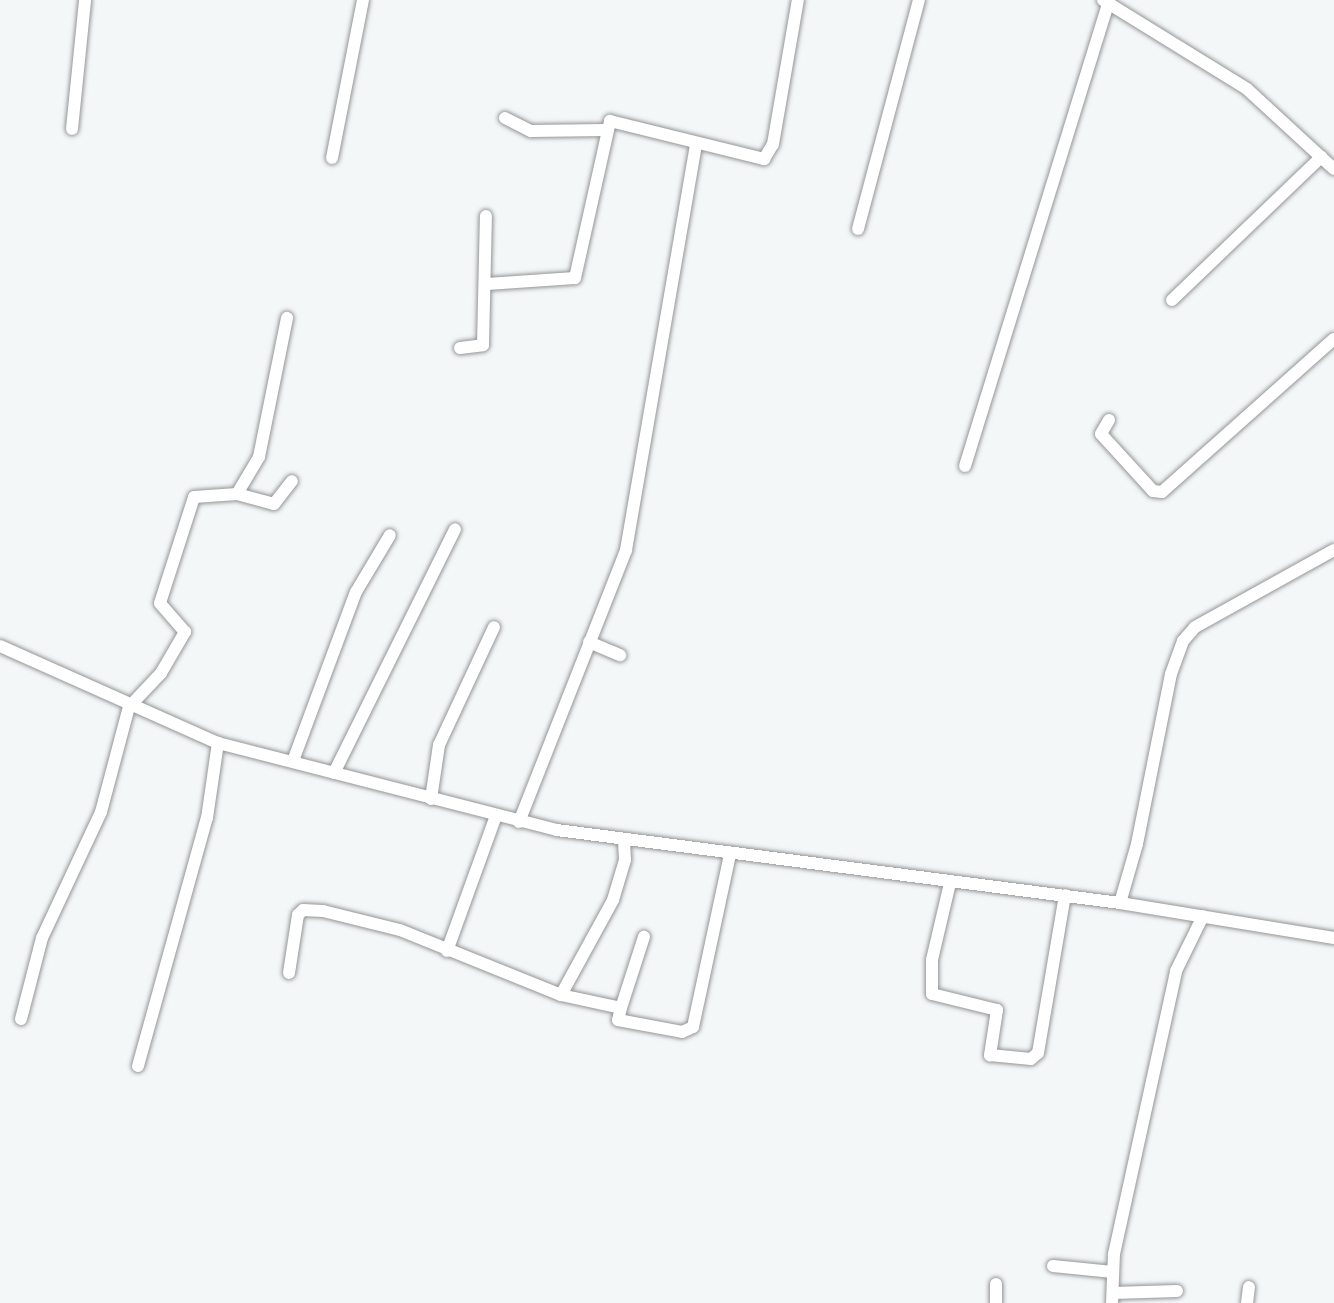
<!DOCTYPE html>
<style>
body{margin:0}
#map{position:relative;width:1334px;height:1303px;overflow:hidden;background:#f4f7f8;font-family:"Alegreya Sans",sans-serif}
div>[style]{position:absolute}
.roads{filter:drop-shadow(0 0 2px #939597) drop-shadow(0 0 2px #939597)}
.minor>*{height:12px;margin:-6px;padding:0 6px;transform-origin:6px;border-radius:6px;background:#fff}
span{translate:-50% -50%;white-space:nowrap;text-align:center;line-height:1.15;-webkit-text-stroke:8px #fff;paint-order:stroke}
</style>
<div id="map">
<div class="roads">
<div class="minor">
<div style="left:1103px;top:0;width:169px;rotate:31.7deg"></div>
<div style="left:1247px;top:89px;width:118px;rotate:42.6deg"></div>
<div style="left:505px;top:118px;width:29px;rotate:27deg"></div>
<div style="left:531px;top:131px;width:74px;rotate:-0.8deg"></div>
<div style="left:72px;top:129px;width:130px;rotate:-84.2deg"></div>
<div style="left:332px;top:158px;width:161px;rotate:-78.9deg"></div>
<div style="left:858px;top:229px;width:237px;rotate:-75.1deg"></div>
<div style="left:487px;top:284px;width:88px;rotate:-3.9deg"></div>
<div style="left:575px;top:278px;width:161px;rotate:-77.4deg"></div>
<div style="left:610px;top:121px;width:159px;rotate:13.9deg"></div>
<div style="left:764px;top:159px;width:17px;rotate:-59deg"></div>
<div style="left:773px;top:144px;width:146px;rotate:-80.2deg"></div>
<div style="left:1172px;top:300px;width:207px;rotate:-43.8deg"></div>
<div style="left:460px;top:348px;width:23px;rotate:-7deg"></div>
<div style="left:483px;top:345px;width:129px;rotate:-88.7deg"></div>
<div style="left:1109px;top:420px;width:16px;rotate:120deg"></div>
<div style="left:1101px;top:434px;width:77px;rotate:47.6deg"></div>
<div style="left:1153px;top:491px;width:9px;rotate:6deg"></div>
<div style="left:1162px;top:492px;width:230px;rotate:-41.7deg"></div>
<div style="left:965px;top:466px;width:488px;rotate:-72.8deg"></div>
<div style="left:237px;top:494px;width:38px;rotate:15deg"></div>
<div style="left:274px;top:504px;width:29px;rotate:-52deg"></div>
<div style="left:589px;top:642px;width:34px;rotate:23deg"></div>
<div style="left:0;top:646px;width:239px;rotate:24deg"></div>
<div style="left:218px;top:743px;width:350px;rotate:14.4deg"></div>
<div style="left:557px;top:830px;width:568px;rotate:7.39deg"></div>
<div style="left:1120px;top:903px;width:217px;rotate:9.3deg"></div>
<div style="left:293px;top:761px;width:180px;rotate:-69.6deg"></div>
<div style="left:356px;top:592px;width:66px;rotate:-59.2deg"></div>
<div style="left:334px;top:773px;width:272px;rotate:-63.6deg"></div>
<div style="left:431px;top:799px;width:55px;rotate:-81.6deg"></div>
<div style="left:439px;top:745px;width:130px;rotate:-65deg"></div>
<div style="left:519px;top:822px;width:292px;rotate:-68.5deg"></div>
<div style="left:626px;top:550px;width:410px;rotate:-80.2deg"></div>
<div style="left:950px;top:883px;width:79px;rotate:103.2deg"></div>
<div style="left:932px;top:960px;width:34px;rotate:90deg"></div>
<div style="left:932px;top:994px;width:67px;rotate:13.8deg"></div>
<div style="left:997px;top:1010px;width:46px;rotate:98.8deg"></div>
<div style="left:990px;top:1055px;width:41px;rotate:5.6deg"></div>
<div style="left:1031px;top:1059px;width:9px;rotate:-41deg"></div>
<div style="left:1038px;top:1053px;width:160px;rotate:-80.3deg"></div>
<div style="left:1120px;top:903px;width:61px;rotate:-73.9deg"></div>
<div style="left:1137px;top:844px;width:173px;rotate:-78.7deg"></div>
<div style="left:1171px;top:674px;width:35px;rotate:-70deg"></div>
<div style="left:1183px;top:641px;width:18px;rotate:-49deg"></div>
<div style="left:1195px;top:627px;width:159px;rotate:-29deg"></div>
<div style="left:447px;top:951px;width:144px;rotate:-70.1deg"></div>
<div style="left:289px;top:973px;width:59px;rotate:-81.2deg"></div>
<div style="left:298px;top:915px;width:7px;rotate:-45deg"></div>
<div style="left:303px;top:910px;width:20px;rotate:3deg"></div>
<div style="left:323px;top:911px;width:79px;rotate:13.9deg"></div>
<div style="left:400px;top:930px;width:174px;rotate:22deg"></div>
<div style="left:561px;top:995px;width:108px;rotate:-61.3deg"></div>
<div style="left:613px;top:900px;width:42px;rotate:-73.3deg"></div>
<div style="left:625px;top:860px;width:19px;rotate:-93deg"></div>
<div style="left:561px;top:995px;width:61px;rotate:12.2deg"></div>
<div style="left:621px;top:1008px;width:75px;rotate:-72.1deg"></div>
<div style="left:621px;top:1008px;width:12px;rotate:104deg"></div>
<div style="left:618px;top:1020px;width:65px;rotate:10.6deg"></div>
<div style="left:682px;top:1032px;width:12px;rotate:-24deg"></div>
<div style="left:693px;top:1027px;width:176px;rotate:-77.9deg"></div>
<div style="left:21px;top:1019px;width:84px;rotate:-75.5deg"></div>
<div style="left:42px;top:938px;width:139px;rotate:-64.9deg"></div>
<div style="left:101px;top:812px;width:109px;rotate:-75.1deg"></div>
<div style="left:129px;top:707px;width:47px;rotate:-46.7deg"></div>
<div style="left:161px;top:673px;width:48px;rotate:-59.7deg"></div>
<div style="left:185px;top:632px;width:38px;rotate:-131deg"></div>
<div style="left:160px;top:603px;width:111px;rotate:-72.2deg"></div>
<div style="left:194px;top:497px;width:43px;rotate:-4deg"></div>
<div style="left:237px;top:494px;width:43px;rotate:-59.3deg"></div>
<div style="left:259px;top:457px;width:142px;rotate:-78.6deg"></div>
<div style="left:138px;top:1066px;width:257px;rotate:-74.5deg"></div>
<div style="left:207px;top:818px;width:76px;rotate:-81.7deg"></div>
<div style="left:1053px;top:1266px;width:60px;rotate:5.7deg"></div>
<div style="left:1113px;top:1293px;width:64px;rotate:-1.8deg"></div>
<div style="left:996px;top:1303px;width:19px;rotate:-90deg"></div>
<div style="left:1112px;top:1303px;width:49px;rotate:-87.7deg"></div>
<div style="left:1114px;top:1254px;width:290px;rotate:-77.6deg"></div>
<div style="left:1176px;top:971px;width:61px;rotate:-63.9deg"></div>
<div style="left:1247px;top:1303px;width:16px;rotate:-83deg"></div>
</div>
</div>
</div>
